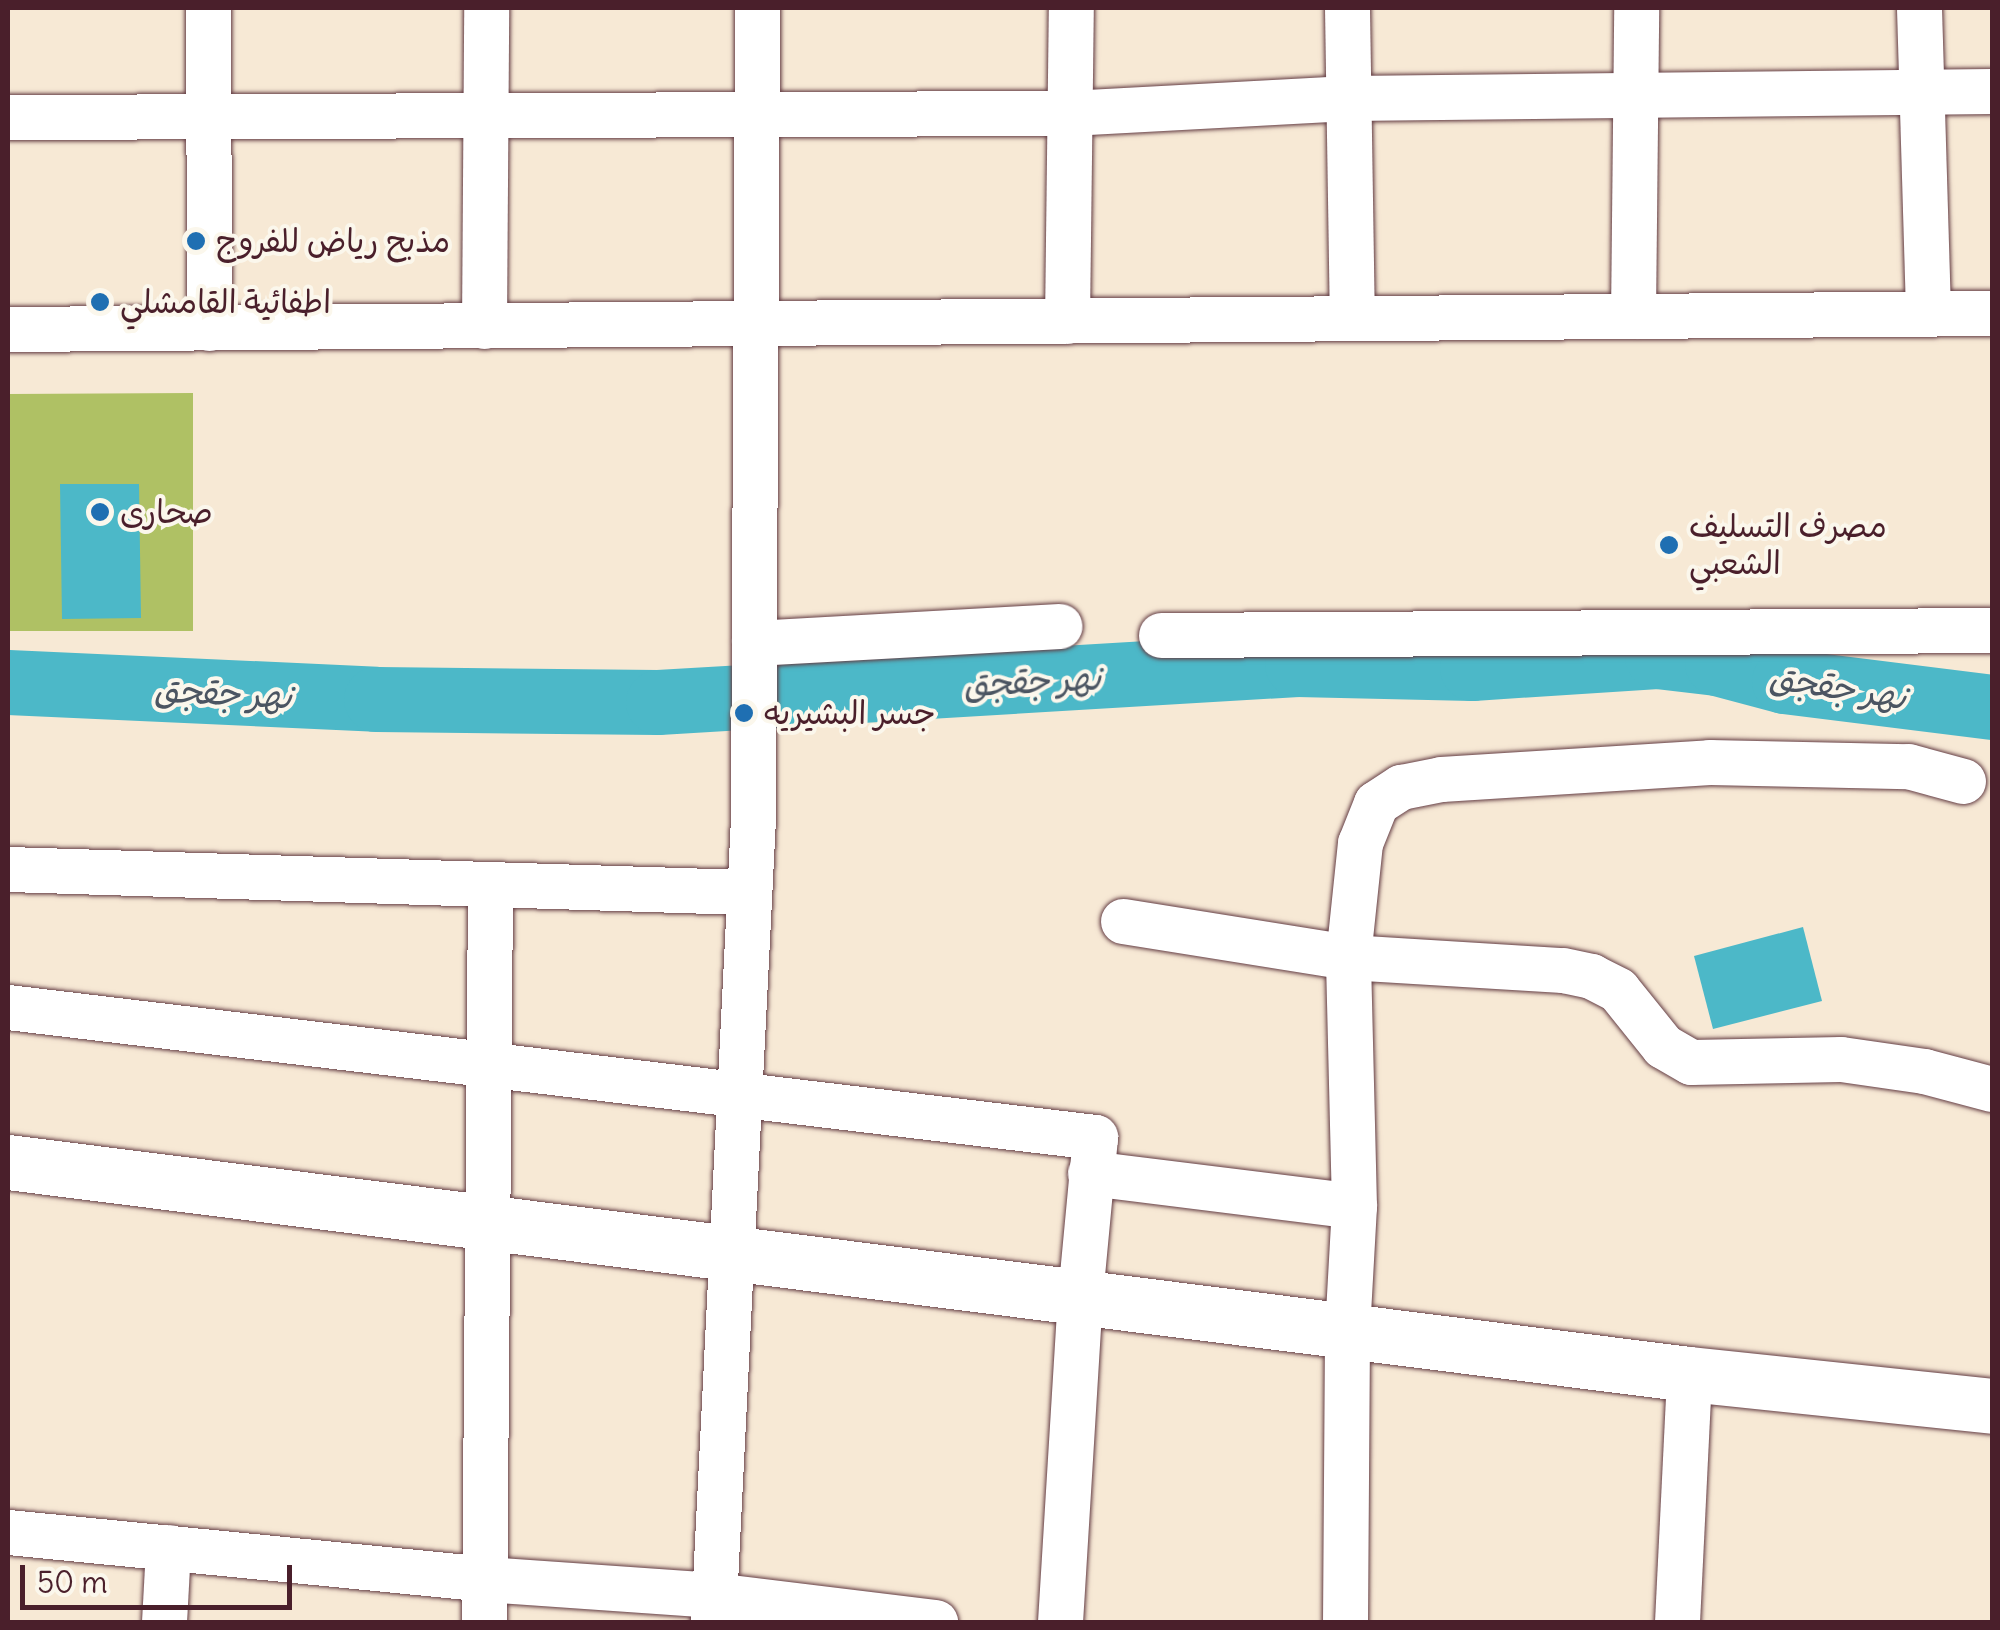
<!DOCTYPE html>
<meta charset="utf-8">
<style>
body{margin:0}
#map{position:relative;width:2000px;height:1630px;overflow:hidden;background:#f7e9d5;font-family:Delius,"Playpen Sans Arabic",sans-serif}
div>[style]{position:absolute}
.green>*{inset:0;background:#afc164}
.water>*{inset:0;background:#4cb8c8}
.river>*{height:65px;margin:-32.5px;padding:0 32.5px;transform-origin:32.5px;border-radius:32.5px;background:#4cb8c8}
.roads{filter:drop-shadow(0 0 2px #643d44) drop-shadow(0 0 2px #643d44)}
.minor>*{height:45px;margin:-22.5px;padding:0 22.5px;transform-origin:22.5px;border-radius:22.5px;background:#fff}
.tertiary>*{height:55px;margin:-27.5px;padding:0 27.5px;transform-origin:27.5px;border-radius:27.5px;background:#fff}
.dots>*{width:28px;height:28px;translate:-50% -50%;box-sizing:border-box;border:5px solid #fbf7ec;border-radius:50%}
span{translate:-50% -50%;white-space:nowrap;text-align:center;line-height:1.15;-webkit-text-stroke:8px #fbf7ec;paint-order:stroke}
.poi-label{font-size:32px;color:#4a1f2b}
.left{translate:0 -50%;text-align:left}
.water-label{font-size:35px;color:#4b5562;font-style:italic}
.frame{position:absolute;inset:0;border:10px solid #4a1f2b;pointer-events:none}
.scale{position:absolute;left:20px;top:1565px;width:272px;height:45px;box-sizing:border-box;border:5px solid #4a1f2b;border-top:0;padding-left:12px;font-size:30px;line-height:35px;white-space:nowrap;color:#4a1f2b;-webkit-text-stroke:8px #fbf7ec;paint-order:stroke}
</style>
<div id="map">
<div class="green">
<div style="clip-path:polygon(193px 393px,193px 631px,8px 631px,8px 394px)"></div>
</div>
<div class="water">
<div style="clip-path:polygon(60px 484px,139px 484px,141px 618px,62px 619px)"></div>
<div style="clip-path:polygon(1803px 927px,1822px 1001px,1713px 1029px,1694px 956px)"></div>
</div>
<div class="river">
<div style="left:8px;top:682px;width:368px;rotate:2.6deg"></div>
<div style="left:376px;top:699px;width:282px;rotate:0.6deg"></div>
<div style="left:658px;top:702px;width:640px;rotate:-3.4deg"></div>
<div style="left:1297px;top:664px;width:175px;rotate:1.3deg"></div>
<div style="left:1472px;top:668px;width:185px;rotate:-3.7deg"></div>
<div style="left:1657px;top:656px;width:60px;rotate:6.7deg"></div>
<div style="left:1717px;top:663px;width:69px;rotate:15deg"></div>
<div style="left:1784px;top:681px;width:210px;rotate:7.1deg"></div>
</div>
<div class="roads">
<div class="minor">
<div style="left:208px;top:8px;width:320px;rotate:89.8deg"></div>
<div style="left:1347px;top:8px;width:310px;rotate:89.1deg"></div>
<div style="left:1919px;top:8px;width:306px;rotate:88.3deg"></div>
<div style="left:8px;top:117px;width:1061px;rotate:-0.22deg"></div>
<div style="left:1069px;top:113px;width:279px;rotate:-3.1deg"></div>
<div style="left:1348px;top:98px;width:644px;rotate:-0.62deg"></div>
<div style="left:1633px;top:316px;width:308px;rotate:-89.4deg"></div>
<div style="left:1067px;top:321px;width:313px;rotate:-89.3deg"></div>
<div style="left:484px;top:326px;width:318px;rotate:-89.6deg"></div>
<div style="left:8px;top:329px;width:1984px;rotate:-0.46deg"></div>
<div style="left:1161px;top:635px;width:831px;rotate:-0.34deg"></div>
<div style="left:754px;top:643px;width:306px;rotate:-3.2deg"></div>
<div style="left:8px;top:869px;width:738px;rotate:1.79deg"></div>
<div style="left:1123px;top:921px;width:228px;rotate:9.1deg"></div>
<div style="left:1348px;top:957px;width:215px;rotate:3.5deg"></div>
<div style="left:1563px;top:970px;width:29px;rotate:12deg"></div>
<div style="left:1591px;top:976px;width:30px;rotate:27deg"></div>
<div style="left:1618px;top:990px;width:72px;rotate:51.2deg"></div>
<div style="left:1663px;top:1046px;width:32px;rotate:30deg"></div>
<div style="left:1691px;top:1062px;width:150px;rotate:-1.1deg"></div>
<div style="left:1841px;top:1059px;width:84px;rotate:8.2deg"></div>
<div style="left:1924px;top:1071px;width:70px;rotate:14.8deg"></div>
<div style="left:8px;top:1007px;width:1095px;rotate:6.82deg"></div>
<div style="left:1095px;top:1137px;width:159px;rotate:95.4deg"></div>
<div style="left:1080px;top:1295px;width:328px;rotate:93.5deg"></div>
<div style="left:1090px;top:1173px;width:266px;rotate:7.1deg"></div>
<div style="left:8px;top:1532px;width:479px;rotate:5.6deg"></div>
<div style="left:485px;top:1579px;width:230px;rotate:4deg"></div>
<div style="left:714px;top:1595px;width:223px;rotate:7deg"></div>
<div style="left:164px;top:1622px;width:75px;rotate:-86.9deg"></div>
<div style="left:484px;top:1622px;width:735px;rotate:-89.53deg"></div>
<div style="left:713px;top:1622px;width:804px;rotate:-87.15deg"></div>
<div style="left:753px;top:819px;width:811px;rotate:-89.72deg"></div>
<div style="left:1345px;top:1622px;width:291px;rotate:-89.6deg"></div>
<div style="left:1347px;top:1331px;width:125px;rotate:-86.8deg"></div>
<div style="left:1354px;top:1206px;width:249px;rotate:-91.4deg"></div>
<div style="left:1348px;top:957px;width:115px;rotate:-84deg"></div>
<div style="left:1360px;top:843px;width:43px;rotate:-68.2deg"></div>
<div style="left:1376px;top:803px;width:30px;rotate:-33deg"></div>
<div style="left:1401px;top:787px;width:41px;rotate:-11.3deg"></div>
<div style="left:1441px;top:779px;width:269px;rotate:-3.6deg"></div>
<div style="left:1709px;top:762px;width:199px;rotate:1.2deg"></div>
<div style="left:1908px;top:766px;width:57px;rotate:15.3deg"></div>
<div style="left:1677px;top:1622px;width:248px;rotate:-87.2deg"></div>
</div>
<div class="tertiary">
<div style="left:8px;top:1162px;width:1694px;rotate:7.19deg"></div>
<div style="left:1689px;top:1374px;width:305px;rotate:6deg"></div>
</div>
</div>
<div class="dots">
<div style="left:196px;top:241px;background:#1f6fb2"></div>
<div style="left:100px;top:302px;background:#1f6fb2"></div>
<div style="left:100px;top:512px;background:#1f6fb2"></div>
<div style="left:1669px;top:545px;background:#1f6fb2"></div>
<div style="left:744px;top:713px;background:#1f6fb2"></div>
</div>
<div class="poi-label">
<span class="left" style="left:216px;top:241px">مذبح رياض للفروج</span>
<span class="left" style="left:120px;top:302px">اطفائية القامشلي</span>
<span class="left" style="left:120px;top:512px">صحارى</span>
<span class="left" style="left:1689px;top:545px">مصرف التسليف<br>الشعبي</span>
<span class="left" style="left:764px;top:713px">جسر البشيريه</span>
</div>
<div class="water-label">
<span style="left:1032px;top:680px;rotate:-3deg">نهر جقجق</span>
<span style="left:1838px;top:686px;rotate:9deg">نهر جقجق</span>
<span style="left:223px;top:692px;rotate:3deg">نهر جقجق</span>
</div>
<div class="frame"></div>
<div class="scale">50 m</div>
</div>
